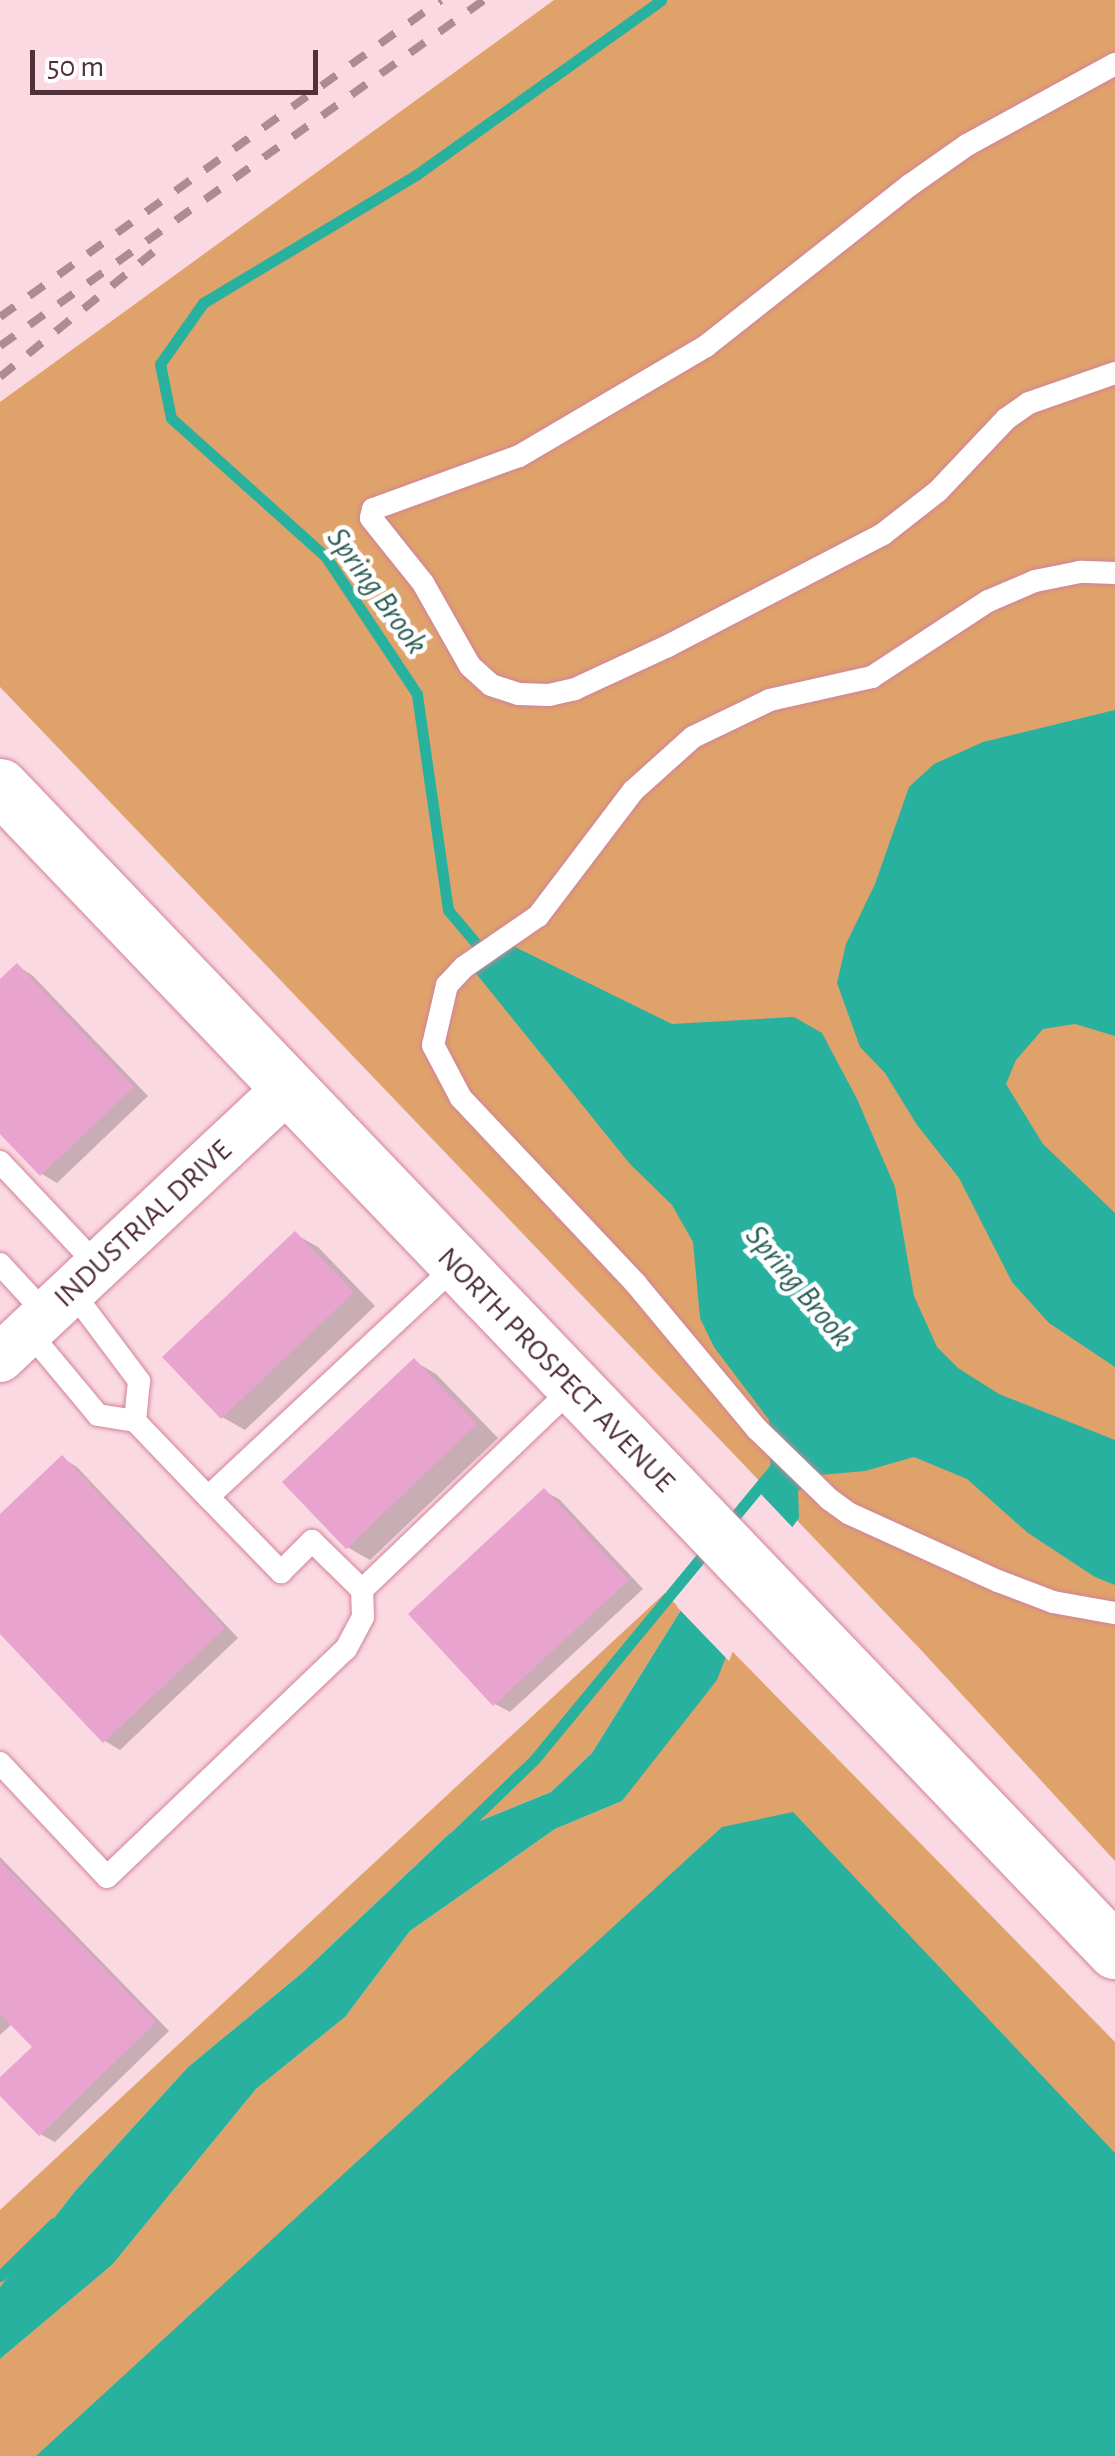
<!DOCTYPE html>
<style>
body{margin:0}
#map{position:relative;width:1115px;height:2456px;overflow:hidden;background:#fbd9e2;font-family:"Alegreya Sans",sans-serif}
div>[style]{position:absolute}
.green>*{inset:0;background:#e0a26b}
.water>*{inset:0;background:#29b19f}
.pier>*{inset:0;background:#fbd9e2}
.shadow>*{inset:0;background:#0003}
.stream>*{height:11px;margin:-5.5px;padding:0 5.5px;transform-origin:5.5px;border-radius:5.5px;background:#29b19f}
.building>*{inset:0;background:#e8a3cf}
.roads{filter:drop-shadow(0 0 2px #d08399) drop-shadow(0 0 2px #d08399)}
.lane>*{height:22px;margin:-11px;padding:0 11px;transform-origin:11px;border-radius:11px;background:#fff}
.street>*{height:48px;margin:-24px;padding:0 24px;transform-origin:24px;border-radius:24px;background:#fff}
.secondary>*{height:55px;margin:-27.5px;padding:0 27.5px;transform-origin:27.5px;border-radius:27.5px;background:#fff}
.rail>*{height:8px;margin-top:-4px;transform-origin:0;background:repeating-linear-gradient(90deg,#ad8b94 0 18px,transparent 0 36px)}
span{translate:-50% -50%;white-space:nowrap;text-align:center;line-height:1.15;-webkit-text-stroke:9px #fff;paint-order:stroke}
.street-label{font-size:30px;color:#51303a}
.water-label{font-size:32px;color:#2b5f57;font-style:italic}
.scale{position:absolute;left:30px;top:50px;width:288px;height:45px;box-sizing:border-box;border:5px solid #51303a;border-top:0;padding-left:12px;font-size:30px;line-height:35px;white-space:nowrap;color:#51303a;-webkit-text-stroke:8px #fff;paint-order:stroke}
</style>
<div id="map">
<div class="green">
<div style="clip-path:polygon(554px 0,1115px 0,1115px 1861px,921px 1650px,0 687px,0 402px)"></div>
<div style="clip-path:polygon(665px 1593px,681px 1610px,592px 1753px,551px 1792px,450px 1833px,302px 1973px,188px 2067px,76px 2190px,0 2287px,0 2210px)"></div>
<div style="clip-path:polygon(729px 1648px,1115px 2042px,1115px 2456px,0 2456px,0 2359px,112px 2265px,256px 2089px,345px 2017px,410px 1931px,555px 1829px,622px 1801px)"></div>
</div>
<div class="water">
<div style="clip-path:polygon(1115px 710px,1115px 1036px,1075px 1024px,1043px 1029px,1016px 1060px,1006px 1084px,1043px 1144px,1115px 1213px,1115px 1367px,1049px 1323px,1012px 1282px,959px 1178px,917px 1125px,885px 1073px,860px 1047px,837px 983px,846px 944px,875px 884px,909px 787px,934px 764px,983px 742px)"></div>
<div style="clip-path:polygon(511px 945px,672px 1024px,794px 1017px,822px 1033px,857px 1099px,895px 1187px,914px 1296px,937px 1347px,958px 1368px,999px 1394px,1115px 1440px,1115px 1585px,1095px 1577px,1028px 1533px,967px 1479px,914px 1457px,865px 1471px,820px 1475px,798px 1491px,799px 1518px,757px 1576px,717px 1680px,622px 1801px,555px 1829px,410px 1931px,345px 2017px,256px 2089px,112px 2265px,0 2359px,0 2287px,76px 2190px,188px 2067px,302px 1973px,450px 1833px,551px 1792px,592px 1753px,681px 1610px,771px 1478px,769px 1420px,714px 1347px,700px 1318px,693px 1242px,672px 1205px,630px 1164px,474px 971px)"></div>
<div style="clip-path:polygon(793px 1812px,1115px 2153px,1115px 2456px,36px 2456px,722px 1827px)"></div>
</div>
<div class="pier">
<div style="clip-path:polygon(757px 1490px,796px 1531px,761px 1578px,729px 1661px,677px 1607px)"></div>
</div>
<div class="shadow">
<div style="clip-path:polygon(17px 966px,32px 975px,148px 1096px,57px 1183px,42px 1174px,0 1130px,0 983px)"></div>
<div style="clip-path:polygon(295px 1234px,318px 1247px,375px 1306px,245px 1430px,222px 1417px)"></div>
<div style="clip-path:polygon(414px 1361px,436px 1374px,498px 1438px,370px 1560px,347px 1547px)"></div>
<div style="clip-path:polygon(62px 1458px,77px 1467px,238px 1638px,120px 1750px,105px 1741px,0 1631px,0 1518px)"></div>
<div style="clip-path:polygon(544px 1491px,559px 1499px,643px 1589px,510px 1712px,495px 1704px)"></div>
<div style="clip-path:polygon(0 1857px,169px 2031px,55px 2142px,40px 2134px,0 2092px,0 2081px,35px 2047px,13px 2023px,0 2035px)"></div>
</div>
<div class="stream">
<div style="left:486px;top:955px;width:59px;rotate:-130.2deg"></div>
<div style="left:448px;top:910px;width:218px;rotate:-98.2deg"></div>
<div style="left:417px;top:694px;width:164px;rotate:-123.6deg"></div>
<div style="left:326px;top:557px;width:208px;rotate:-138.1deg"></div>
<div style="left:171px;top:418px;width:55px;rotate:-101.5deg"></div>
<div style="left:160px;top:364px;width:75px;rotate:-54.8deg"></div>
<div style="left:203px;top:303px;width:249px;rotate:-31deg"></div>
<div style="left:416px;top:175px;width:301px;rotate:-35.5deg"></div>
<div style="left:726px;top:1527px;width:82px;rotate:-50.5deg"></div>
<div style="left:456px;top:1835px;width:108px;rotate:-43.9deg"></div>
<div style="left:534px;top:1760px;width:273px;rotate:-50.5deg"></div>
<div style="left:0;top:2276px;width:76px;rotate:-44.5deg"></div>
</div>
<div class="building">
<div style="clip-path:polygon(17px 963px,134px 1087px,40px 1176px,0 1134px,0 979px)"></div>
<div style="clip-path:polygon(295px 1231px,354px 1292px,221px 1419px,162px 1357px)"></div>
<div style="clip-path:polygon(414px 1358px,477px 1424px,346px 1549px,282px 1482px)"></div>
<div style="clip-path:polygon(62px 1455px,225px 1628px,103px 1743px,0 1634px,0 1514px)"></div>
<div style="clip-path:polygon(544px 1488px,629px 1580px,493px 1706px,408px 1614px)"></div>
<div style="clip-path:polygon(0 1861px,156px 2022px,39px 2136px,0 2096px,0 2077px,32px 2047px,0 2014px)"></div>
</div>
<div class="roads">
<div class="lane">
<div style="left:1115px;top:64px;width:169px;rotate:151.3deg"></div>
<div style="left:967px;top:145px;width:70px;rotate:144.9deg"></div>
<div style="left:910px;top:185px;width:260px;rotate:141.7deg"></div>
<div style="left:706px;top:346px;width:217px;rotate:149.5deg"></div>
<div style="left:519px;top:456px;width:155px;rotate:160deg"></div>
<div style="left:373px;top:509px;width:9px;rotate:103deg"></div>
<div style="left:371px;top:518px;width:83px;rotate:51.3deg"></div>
<div style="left:423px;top:583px;width:95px;rotate:60.5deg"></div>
<div style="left:470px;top:666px;width:28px;rotate:42deg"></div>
<div style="left:491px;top:685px;width:29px;rotate:18deg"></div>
<div style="left:519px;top:694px;width:30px;rotate:2deg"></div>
<div style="left:549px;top:695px;width:27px;rotate:-13deg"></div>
<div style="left:575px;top:689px;width:102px;rotate:-24.8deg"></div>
<div style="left:668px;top:646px;width:242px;rotate:-27.5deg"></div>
<div style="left:883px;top:534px;width:70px;rotate:-38deg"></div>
<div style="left:938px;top:491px;width:99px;rotate:-46.6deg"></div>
<div style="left:1006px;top:419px;width:28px;rotate:-35deg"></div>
<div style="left:1029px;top:403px;width:91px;rotate:-19.2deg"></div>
<div style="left:1115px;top:573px;width:35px;rotate:-178deg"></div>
<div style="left:1080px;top:572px;width:46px;rotate:168.7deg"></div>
<div style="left:1035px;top:581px;width:51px;rotate:156.9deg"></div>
<div style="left:988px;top:601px;width:139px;rotate:146.8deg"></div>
<div style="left:872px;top:677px;width:105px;rotate:167.3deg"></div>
<div style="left:770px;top:700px;width:85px;rotate:154.3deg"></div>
<div style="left:693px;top:737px;width:81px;rotate:138deg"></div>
<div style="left:633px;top:791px;width:157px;rotate:127.2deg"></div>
<div style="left:538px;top:916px;width:90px;rotate:145.4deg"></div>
<div style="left:464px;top:967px;width:25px;rotate:133deg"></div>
<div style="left:447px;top:985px;width:62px;rotate:103.1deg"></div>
<div style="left:433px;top:1045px;width:60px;rotate:62.2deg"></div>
<div style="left:461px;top:1098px;width:255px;rotate:46.7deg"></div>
<div style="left:636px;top:1284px;width:189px;rotate:50.2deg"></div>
<div style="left:757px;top:1429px;width:100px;rotate:44.2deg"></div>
<div style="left:829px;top:1499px;width:24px;rotate:36deg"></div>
<div style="left:848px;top:1513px;width:165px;rotate:24.4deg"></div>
<div style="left:998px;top:1581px;width:59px;rotate:20.9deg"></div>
<div style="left:1053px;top:1602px;width:63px;rotate:10.1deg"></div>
<div style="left:0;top:1162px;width:141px;rotate:46.7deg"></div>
<div style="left:0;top:1264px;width:68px;rotate:47.4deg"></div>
<div style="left:71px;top:1290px;width:114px;rotate:53.2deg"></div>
<div style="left:139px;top:1381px;width:40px;rotate:95.7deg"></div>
<div style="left:28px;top:1331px;width:109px;rotate:50.2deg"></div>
<div style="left:98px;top:1415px;width:37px;rotate:9deg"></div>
<div style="left:135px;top:1421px;width:105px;rotate:46.2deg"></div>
<div style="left:208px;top:1497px;width:340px;rotate:-43deg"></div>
<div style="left:208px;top:1497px;width:105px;rotate:45.8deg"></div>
<div style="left:281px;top:1572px;width:44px;rotate:-45deg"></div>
<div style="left:312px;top:1541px;width:70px;rotate:44.4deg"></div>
<div style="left:0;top:1763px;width:156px;rotate:46.8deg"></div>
<div style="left:107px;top:1877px;width:330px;rotate:-43.7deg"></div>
<div style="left:346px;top:1649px;width:36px;rotate:-62deg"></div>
<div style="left:363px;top:1617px;width:27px;rotate:-92deg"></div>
<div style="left:362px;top:1590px;width:294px;rotate:-43.8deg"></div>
</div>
<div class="street">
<div style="left:0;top:1358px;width:393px;rotate:-43.2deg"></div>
</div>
<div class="secondary">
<div style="left:0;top:786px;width:1613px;rotate:46.26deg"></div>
</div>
</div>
<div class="rail">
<div style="left:0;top:317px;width:543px;rotate:-35.71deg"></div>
<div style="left:0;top:346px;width:595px;rotate:-35.56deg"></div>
<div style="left:0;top:377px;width:198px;rotate:-39.2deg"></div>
</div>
<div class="street-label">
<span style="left:143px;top:1224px;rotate:-43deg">INDUSTRIAL DRIVE</span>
<span style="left:556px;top:1370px;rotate:46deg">NORTH PROSPECT AVENUE</span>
</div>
<div class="water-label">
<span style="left:377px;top:591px;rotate:54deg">Spring Brook</span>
<span style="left:799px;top:1286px;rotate:50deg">Spring Brook</span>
</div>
<div class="scale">50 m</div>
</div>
